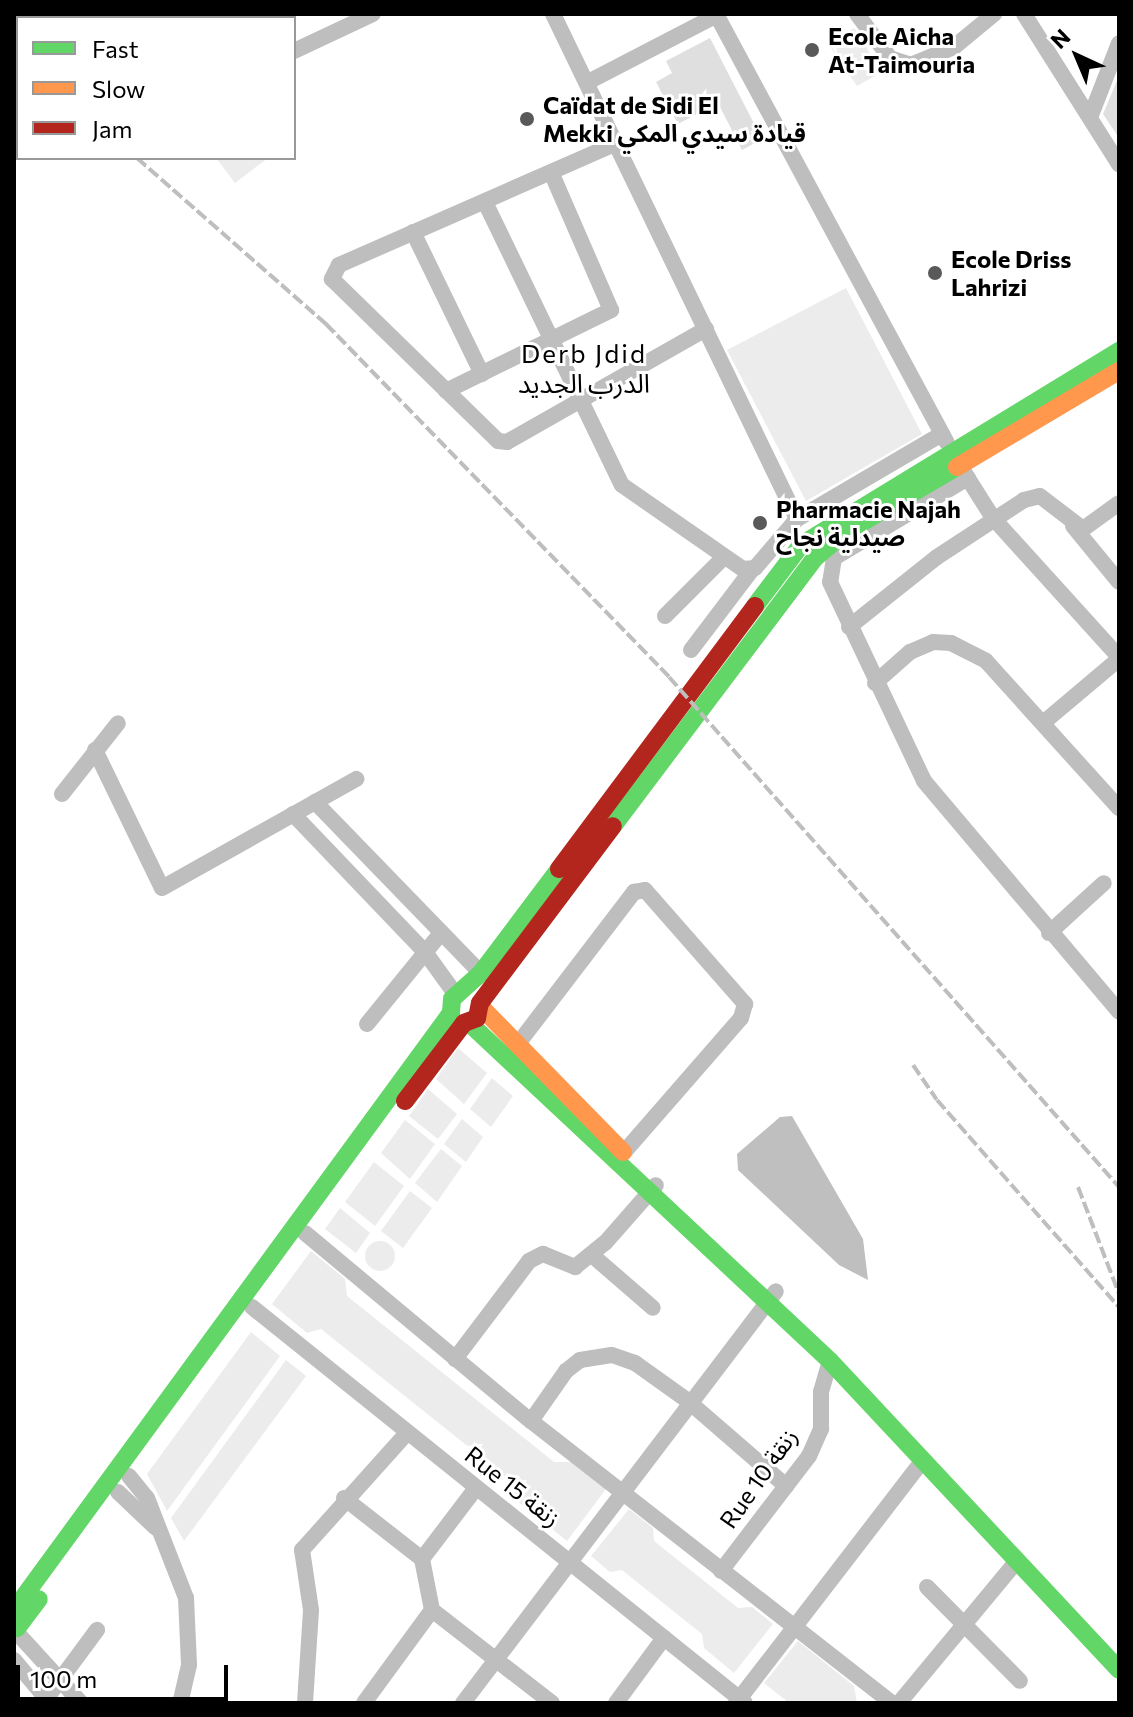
<!DOCTYPE html>
<meta charset="utf-8">
<style>
body{margin:0}
#map{position:relative;width:1133px;height:1717px;overflow:hidden;background:#fff;font-family:Commissioner,"Noto Sans Arabic",sans-serif}
div>[style]{position:absolute}
.green>*{inset:0;background:#ececec}
.round{border-radius:50%}
.water>*{inset:0;background:#bfbfbf}
.building>*{inset:0;background:#dfdfdf}
.street>*{height:16px;margin:-8px;padding:0 8px;transform-origin:8px;border-radius:8px;background:#bebebe}
.fast>*{height:18px;margin:-9px;padding:0 9px;transform-origin:9px;border-radius:9px;background:#63d668}
.slow>*{height:18px;margin:-9px;padding:0 9px;transform-origin:9px;border-radius:9px;background:#ff974d}
.jam>*{height:18px;margin:-9px;padding:0 9px;transform-origin:9px;border-radius:9px;background:#b3261e}
.rail>*{height:4px;margin-top:-2px;transform-origin:0;background:repeating-linear-gradient(90deg,#bebebe 0 12px,transparent 0 16px)}
.dots>*{width:22px;height:22px;translate:-50% -50%;box-sizing:border-box;border:4px solid #fff;border-radius:50%}
span{translate:-50% -50%;white-space:nowrap;text-align:center;line-height:1.15;-webkit-text-stroke:6px #fff;paint-order:stroke}
.poi-label{font-size:24px;color:#000;font-weight:700}
.left{translate:0 -50%;text-align:left}
.street-label{font-size:24px;color:#000}
.neighbourhood-label{font-size:26px;color:#000;letter-spacing:2px}
.frame{position:absolute;inset:0;border:16px solid #000;pointer-events:none}
.legend{position:absolute;left:16px;top:16px;width:280px;height:144px;box-sizing:border-box;background:#fff;border:2px solid #999;margin:0;padding:10px 14px;list-style:none;font-size:24px;color:#000}
.legend li{display:flex;align-items:center;gap:16px;height:40px}
.legend b{width:40px;border:2px solid #999}
.north{position:absolute;left:1037px;top:16px;width:80px;height:80px;-webkit-text-stroke:6px #fff;paint-order:stroke;rotate:316deg;font-size:22px;font-weight:700;line-height:32px;text-align:center;color:#000}
.north::after{content:'';display:block;margin:auto;width:28px;height:36px;background:#000;clip-path:polygon(50% 0,100% 100%,50% 72%,0 100%)}
.scale{position:absolute;left:16px;top:1665px;width:212px;height:36px;box-sizing:border-box;border:4px solid #000;border-top:0;padding-left:10px;font-size:24px;line-height:28px;white-space:nowrap;color:#000;-webkit-text-stroke:6px #fff;paint-order:stroke}
</style>
<div id="map">
<div class="green">
<div style="clip-path:polygon(854px 28px,882px 72px,857px 86px,829px 45px)"></div>
<div style="clip-path:polygon(216px 158px,268px 158px,235px 183px)"></div>
<div style="clip-path:polygon(846px 288px,922px 434px,806px 501px,727px 350px)"></div>
<div style="clip-path:polygon(458px 1048px,487px 1073px,464px 1104px,436px 1079px)"></div>
<div style="clip-path:polygon(492px 1078px,513px 1096px,491px 1127px,470px 1109px)"></div>
<div style="clip-path:polygon(428px 1089px,457px 1114px,438px 1139px,409px 1116px)"></div>
<div style="clip-path:polygon(462px 1119px,483px 1137px,466px 1162px,444px 1144px)"></div>
<div style="clip-path:polygon(405px 1120px,435px 1144px,410px 1179px,381px 1153px)"></div>
<div style="clip-path:polygon(441px 1149px,462px 1166px,437px 1202px,415px 1183px)"></div>
<div style="clip-path:polygon(374px 1162px,404px 1186px,375px 1226px,345px 1202px)"></div>
<div style="clip-path:polygon(410px 1191px,432px 1208px,403px 1248px,381px 1231px)"></div>
<div style="clip-path:polygon(340px 1208px,370px 1233px,356px 1253px,325px 1229px)"></div>
<div class="round" style="left:365px;top:1241px;width:30px;height:30px"></div>
<div style="clip-path:polygon(311px 1251px,345px 1279px,347px 1296px,554px 1462px,573px 1462px,606px 1489px,567px 1541px,510px 1495px,510px 1480px,321px 1329px,307px 1333px,272px 1304px)"></div>
<div style="clip-path:polygon(251px 1332px,280px 1356px,167px 1511px,147px 1474px)"></div>
<div style="clip-path:polygon(286px 1360px,306px 1376px,184px 1541px,171px 1518px)"></div>
<div style="clip-path:polygon(629px 1509px,653px 1528px,654px 1541px,738px 1608px,752px 1607px,773px 1624px,734px 1673px,704px 1648px,702px 1634px,622px 1570px,610px 1572px,591px 1556px)"></div>
<div style="clip-path:polygon(798px 1641px,854px 1686px,857px 1703px,789px 1703px,764px 1683px)"></div>
</div>
<div class="water">
<div style="clip-path:polygon(792px 1116px,863px 1239px,868px 1280px,839px 1265px,738px 1170px,737px 1154px,780px 1117px)"></div>
</div>
<div class="building">
<div style="clip-path:polygon(710px 38px,762px 139px,742px 150px,718px 103px,678px 124px,656px 82px,672px 73px,666px 61px)"></div>
<div style="clip-path:polygon(1119px 76px,1119px 138px,1103px 114px)"></div>
</div>
<div class="street">
<div style="left:214px;top:14px;width:4px;rotate:63deg"></div>
<div style="left:553px;top:14px;width:561px;rotate:64.21deg"></div>
<div style="left:716px;top:14px;width:486px;rotate:61.7deg"></div>
<div style="left:857px;top:14px;width:55px;rotate:53.1deg"></div>
<div style="left:890px;top:58px;width:22px;rotate:18deg"></div>
<div style="left:911px;top:65px;width:47px;rotate:-22.7deg"></div>
<div style="left:954px;top:47px;width:52px;rotate:-39.5deg"></div>
<div style="left:1024px;top:14px;width:178px;rotate:57.7deg"></div>
<div style="left:294px;top:51px;width:87px;rotate:-25.1deg"></div>
<div style="left:588px;top:82px;width:145px;rotate:-27.4deg"></div>
<div style="left:1091px;top:115px;width:77px;rotate:-68.7deg"></div>
<div style="left:617px;top:143px;width:304px;rotate:156.3deg"></div>
<div style="left:339px;top:265px;width:16px;rotate:117deg"></div>
<div style="left:332px;top:279px;width:232px;rotate:44.3deg"></div>
<div style="left:498px;top:441px;width:9px;rotate:6deg"></div>
<div style="left:507px;top:442px;width:229px;rotate:-29.6deg"></div>
<div style="left:485px;top:202px;width:314px;rotate:64.2deg"></div>
<div style="left:622px;top:485px;width:147px;rotate:34.8deg"></div>
<div style="left:743px;top:569px;width:12px;rotate:-5deg"></div>
<div style="left:755px;top:568px;width:65px;rotate:-49.4deg"></div>
<div style="left:797px;top:519px;width:168px;rotate:-30.4deg"></div>
<div style="left:413px;top:232px;width:158px;rotate:64.1deg"></div>
<div style="left:446px;top:391px;width:184px;rotate:-26.1deg"></div>
<div style="left:611px;top:310px;width:150px;rotate:-113.5deg"></div>
<div style="left:962px;top:469px;width:58px;rotate:57.7deg"></div>
<div style="left:993px;top:518px;width:188px;rotate:47.8deg"></div>
<div style="left:968px;top:478px;width:156px;rotate:149.2deg"></div>
<div style="left:834px;top:558px;width:24px;rotate:99deg"></div>
<div style="left:830px;top:582px;width:220px;rotate:64.7deg"></div>
<div style="left:924px;top:781px;width:302px;rotate:49.8deg"></div>
<div style="left:1073px;top:526px;width:72px;rotate:50.6deg"></div>
<div style="left:665px;top:616px;width:83px;rotate:-45deg"></div>
<div style="left:849px;top:627px;width:112px;rotate:-38.5deg"></div>
<div style="left:937px;top:557px;width:104px;rotate:-33.2deg"></div>
<div style="left:1024px;top:500px;width:16px;rotate:-14deg"></div>
<div style="left:1040px;top:496px;width:54px;rotate:37.5deg"></div>
<div style="left:1083px;top:529px;width:44px;rotate:-35.8deg"></div>
<div style="left:691px;top:650px;width:99px;rotate:-52.8deg"></div>
<div style="left:875px;top:683px;width:47px;rotate:-41.5deg"></div>
<div style="left:910px;top:652px;width:25px;rotate:-23deg"></div>
<div style="left:933px;top:642px;width:18px;rotate:3deg"></div>
<div style="left:951px;top:643px;width:39px;rotate:27deg"></div>
<div style="left:986px;top:661px;width:198px;rotate:47.9deg"></div>
<div style="left:1043px;top:723px;width:99px;rotate:-40.1deg"></div>
<div style="left:95px;top:750px;width:153px;rotate:64.1deg"></div>
<div style="left:162px;top:888px;width:223px;rotate:-29.3deg"></div>
<div style="left:62px;top:794px;width:90px;rotate:-51.7deg"></div>
<div style="left:315px;top:802px;width:238px;rotate:45.9deg"></div>
<div style="left:293px;top:814px;width:191px;rotate:46.3deg"></div>
<div style="left:425px;top:952px;width:53px;rotate:54.2deg"></div>
<div style="left:1049px;top:933px;width:74px;rotate:-42.3deg"></div>
<div style="left:367px;top:1024px;width:117px;rotate:-50.9deg"></div>
<div style="left:514px;top:1049px;width:198px;rotate:-52.6deg"></div>
<div style="left:634px;top:892px;width:11px;rotate:-10deg"></div>
<div style="left:645px;top:890px;width:152px;rotate:48.7deg"></div>
<div style="left:745px;top:1004px;width:15px;rotate:106deg"></div>
<div style="left:741px;top:1018px;width:178px;rotate:131.1deg"></div>
<div style="left:305px;top:1233px;width:294px;rotate:39.8deg"></div>
<div style="left:531px;top:1421px;width:458px;rotate:38deg"></div>
<div style="left:593px;top:1256px;width:79px;rotate:40.9deg"></div>
<div style="left:252px;top:1307px;width:632px;rotate:38.77deg"></div>
<div style="left:455px;top:1359px;width:123px;rotate:-52.9deg"></div>
<div style="left:529px;top:1261px;width:16px;rotate:-27deg"></div>
<div style="left:543px;top:1254px;width:35px;rotate:22deg"></div>
<div style="left:575px;top:1267px;width:38px;rotate:-39deg"></div>
<div style="left:605px;top:1243px;width:77px;rotate:-48.7deg"></div>
<div style="left:531px;top:1421px;width:61px;rotate:-55deg"></div>
<div style="left:566px;top:1371px;width:18px;rotate:-38deg"></div>
<div style="left:580px;top:1360px;width:32px;rotate:-9deg"></div>
<div style="left:612px;top:1355px;width:24px;rotate:19deg"></div>
<div style="left:635px;top:1363px;width:65px;rotate:35.6deg"></div>
<div style="left:688px;top:1401px;width:130px;rotate:40.9deg"></div>
<div style="left:129px;top:1476px;width:28px;rotate:51deg"></div>
<div style="left:147px;top:1498px;width:107px;rotate:68.7deg"></div>
<div style="left:186px;top:1598px;width:67px;rotate:87.4deg"></div>
<div style="left:189px;top:1665px;width:39px;rotate:103deg"></div>
<div style="left:118px;top:1492px;width:52px;rotate:43.5deg"></div>
<div style="left:344px;top:1498px;width:99px;rotate:38deg"></div>
<div style="left:422px;top:1559px;width:52px;rotate:78.9deg"></div>
<div style="left:432px;top:1610px;width:115px;rotate:126.2deg"></div>
<div style="left:422px;top:1559px;width:89px;rotate:-52.7deg"></div>
<div style="left:721px;top:1571px;width:145px;rotate:-52.6deg"></div>
<div style="left:809px;top:1456px;width:30px;rotate:-66deg"></div>
<div style="left:821px;top:1429px;width:37px;rotate:-90deg"></div>
<div style="left:821px;top:1392px;width:32px;rotate:-74deg"></div>
<div style="left:927px;top:1587px;width:132px;rotate:45.3deg"></div>
<div style="left:432px;top:1610px;width:152px;rotate:37.8deg"></div>
<div style="left:19px;top:1635px;width:92px;rotate:47.6deg"></div>
<div style="left:14px;top:1660px;width:56px;rotate:50.1deg"></div>
<div style="left:43px;top:1703px;width:91px;rotate:-53.5deg"></div>
<div style="left:305px;top:1703px;width:93px;rotate:-86.3deg"></div>
<div style="left:311px;top:1610px;width:61px;rotate:-98.5deg"></div>
<div style="left:302px;top:1550px;width:157px;rotate:-48.1deg"></div>
<div style="left:463px;top:1703px;width:517px;rotate:-52.78deg"></div>
<div style="left:616px;top:1703px;width:81px;rotate:-53.6deg"></div>
<div style="left:736px;top:1703px;width:303px;rotate:-52.4deg"></div>
<div style="left:899px;top:1703px;width:183px;rotate:-50.3deg"></div>
</div>
<div class="fast">
<div style="left:755px;top:606px;width:76px;rotate:-53deg"></div>
<div style="left:801px;top:545px;width:373px;rotate:-31.4deg"></div>
<div style="left:613px;top:826px;width:337px;rotate:-53deg"></div>
<div style="left:816px;top:557px;width:39px;rotate:-40deg"></div>
<div style="left:846px;top:532px;width:129px;rotate:-30.4deg"></div>
<div style="left:469px;top:1023px;width:495px;rotate:43.1deg"></div>
<div style="left:830px;top:1361px;width:423px;rotate:46.9deg"></div>
<div style="left:14px;top:1610px;width:740px;rotate:-53.8deg"></div>
<div style="left:451px;top:1013px;width:14px;rotate:-86deg"></div>
<div style="left:452px;top:999px;width:39px;rotate:-42deg"></div>
<div style="left:481px;top:973px;width:130px;rotate:-53.1deg"></div>
<div style="left:17px;top:1628px;width:36px;rotate:-53deg"></div>
</div>
<div class="slow">
<div style="left:957px;top:467px;width:188px;rotate:-30.7deg"></div>
<div style="left:481px;top:1007px;width:203px;rotate:45.6deg"></div>
</div>
<div class="jam">
<div style="left:559px;top:869px;width:328px;rotate:-53.3deg"></div>
<div style="left:405px;top:1101px;width:98px;rotate:-52.9deg"></div>
<div style="left:464px;top:1023px;width:14px;rotate:-21deg"></div>
<div style="left:477px;top:1018px;width:15px;rotate:-79deg"></div>
<div style="left:480px;top:1003px;width:221px;rotate:-53.1deg"></div>
</div>
<div class="rail">
<div style="left:14px;top:50px;width:5px;rotate:37deg"></div>
<div style="left:14px;top:66px;width:5px;rotate:37deg"></div>
<div style="left:137px;top:158px;width:252px;rotate:41.3deg"></div>
<div style="left:326px;top:324px;width:492px;rotate:45.8deg"></div>
<div style="left:669px;top:677px;width:680px;rotate:48.58deg"></div>
<div style="left:913px;top:1065px;width:42px;rotate:55.6deg"></div>
<div style="left:937px;top:1100px;width:276px;rotate:48.7deg"></div>
<div style="left:1078px;top:1187px;width:115px;rotate:69deg"></div>
</div>
<div class="dots">
<div style="left:812px;top:50px;background:#595959"></div>
<div style="left:527px;top:119px;background:#595959"></div>
<div style="left:935px;top:273px;background:#595959"></div>
<div style="left:760px;top:523px;background:#595959"></div>
</div>
<div class="poi-label">
<span class="left" style="left:828px;top:50px">Ecole Aicha<br>At-Taimouria</span>
<span class="left" style="left:543px;top:119px">Caïdat de Sidi El<br>Mekki قيادة سيدي المكي</span>
<span class="left" style="left:951px;top:273px">Ecole Driss<br>Lahrizi</span>
<span class="left" style="left:776px;top:523px">Pharmacie Najah<br>صيدلية نجاح</span>
</div>
<div class="street-label">
<span style="left:758px;top:1478px;rotate:-55deg">Rue 10 زنقة</span>
<span style="left:513px;top:1486px;rotate:38deg">Rue 15 زنقة</span>
</div>
<div class="neighbourhood-label">
<span style="left:584px;top:368px">Derb Jdid<br>الدرب الجديد</span>
</div>
<div class="frame"></div>
<ul class="legend">
<li><b style="height:10px;background:#63d668"></b>Fast</li>
<li><b style="height:10px;background:#ff974d"></b>Slow</li>
<li><b style="height:10px;background:#b3261e"></b>Jam</li>
</ul>
<div class="north">N</div>
<div class="scale">100 m</div>
</div>
